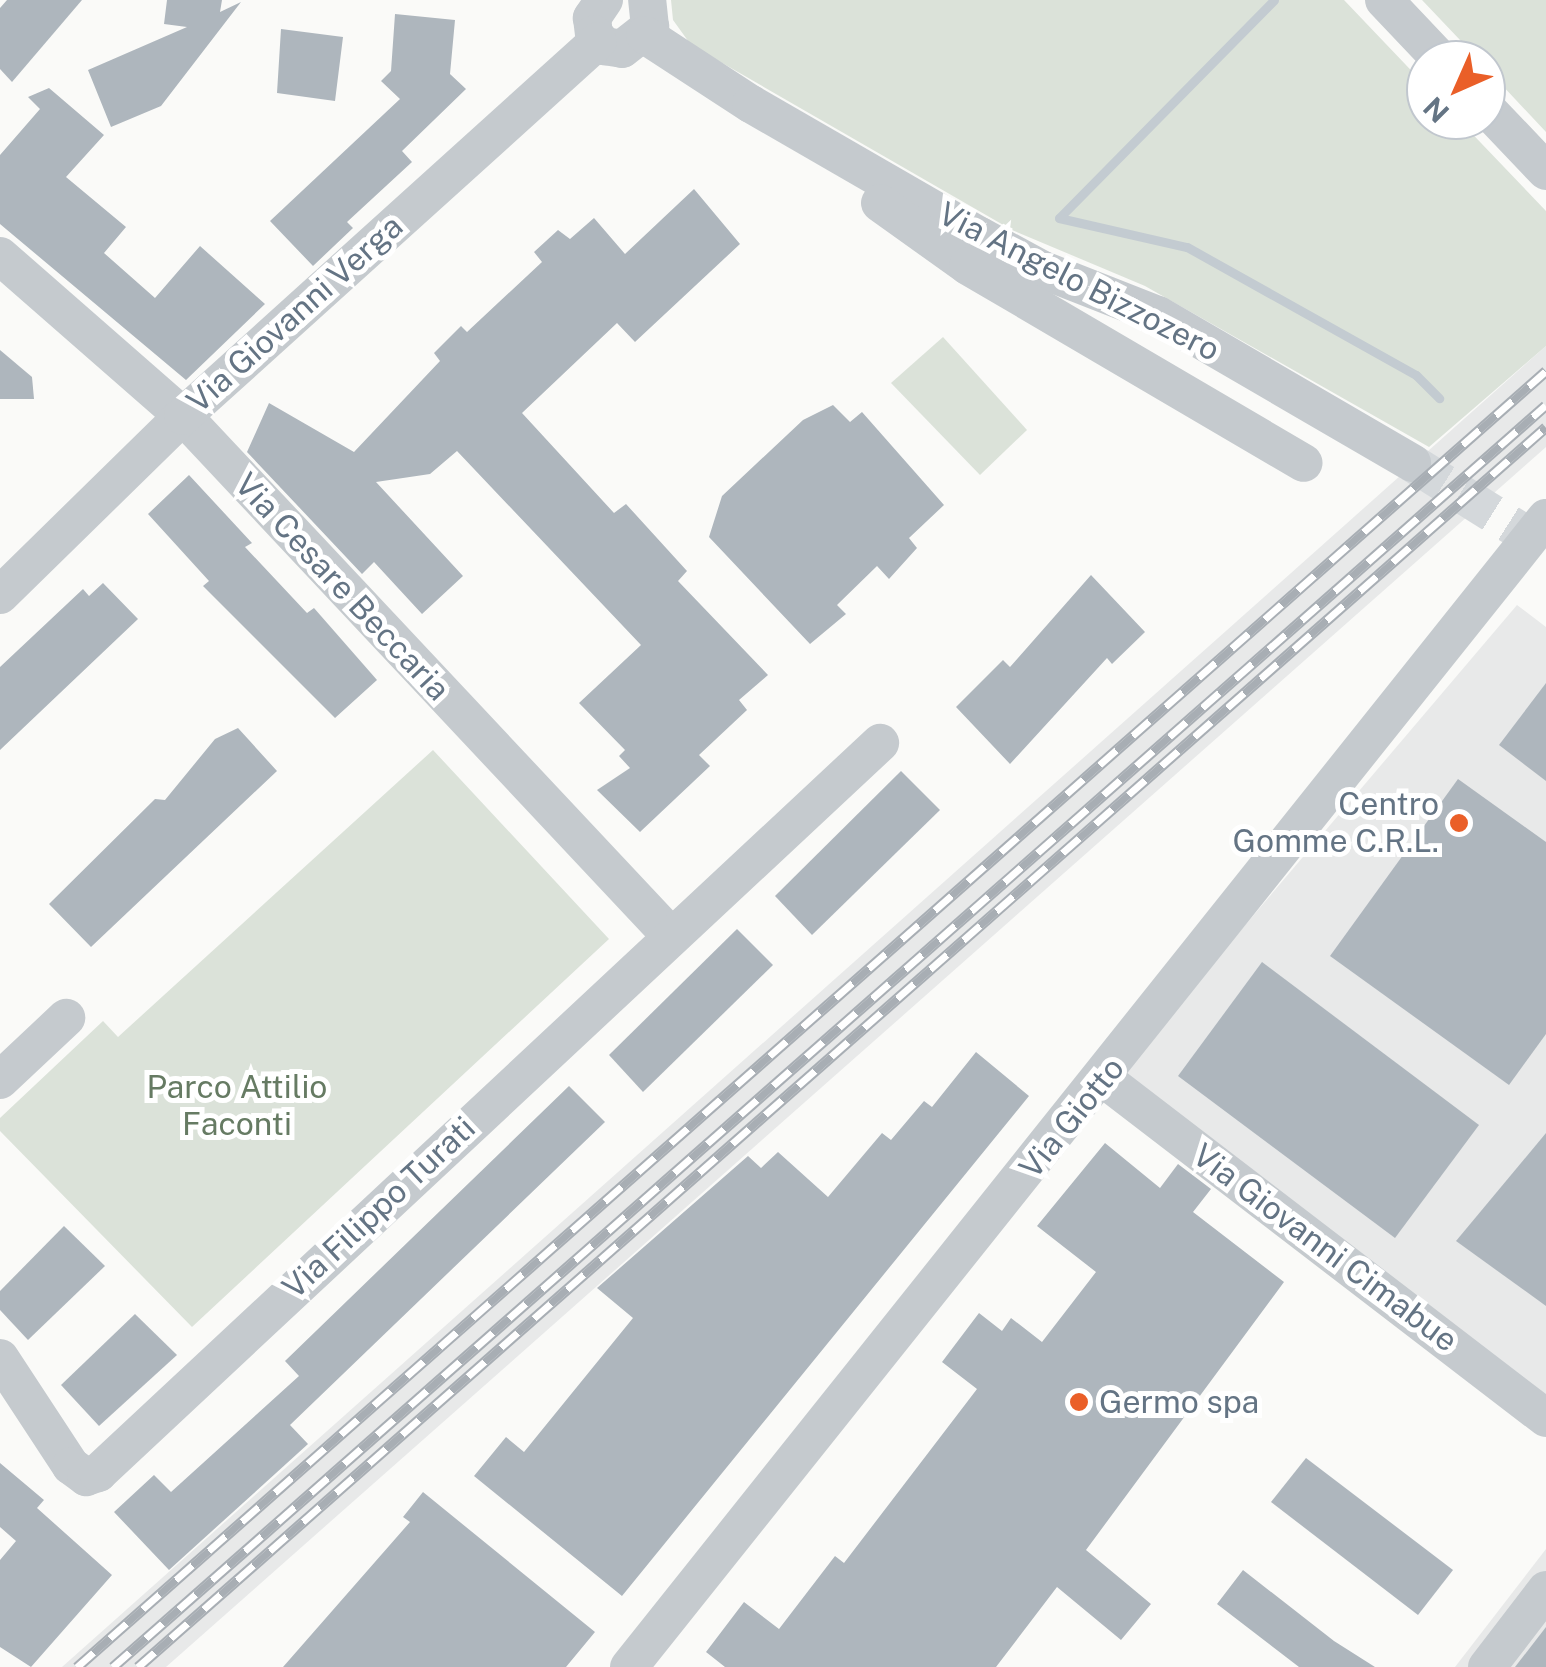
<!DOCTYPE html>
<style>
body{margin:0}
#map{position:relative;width:1546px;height:1667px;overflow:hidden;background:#fafaf8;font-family:"Public Sans",sans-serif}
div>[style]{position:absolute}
.built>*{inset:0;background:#e8e9e9}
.green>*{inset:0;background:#dbe2d9}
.stream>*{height:9px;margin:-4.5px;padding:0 4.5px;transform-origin:4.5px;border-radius:4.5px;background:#c3cbd1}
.building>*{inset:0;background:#aeb6bd}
.minor-tunnel>*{height:38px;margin-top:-19px;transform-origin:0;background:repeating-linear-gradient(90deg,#d4d8db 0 38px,transparent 0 57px)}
.minor>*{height:38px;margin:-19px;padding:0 19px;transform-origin:19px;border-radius:19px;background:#c5cace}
.rail>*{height:11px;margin-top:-5.5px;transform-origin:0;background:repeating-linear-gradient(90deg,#fff 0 22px,#a8aeb4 0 44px);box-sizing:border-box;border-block:2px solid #a8aeb4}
.dots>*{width:28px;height:28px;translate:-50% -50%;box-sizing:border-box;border:5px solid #fff;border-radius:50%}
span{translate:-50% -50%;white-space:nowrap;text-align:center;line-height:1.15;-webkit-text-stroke:10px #fff;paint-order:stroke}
.street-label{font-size:32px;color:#647484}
.poi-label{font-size:32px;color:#647484}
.right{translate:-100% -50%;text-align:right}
.left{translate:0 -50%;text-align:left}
.park-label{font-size:32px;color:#667b63}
.north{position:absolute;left:1406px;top:40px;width:100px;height:100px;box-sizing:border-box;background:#fff;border:2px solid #c1c7ce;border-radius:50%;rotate:225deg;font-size:28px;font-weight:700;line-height:40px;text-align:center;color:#647484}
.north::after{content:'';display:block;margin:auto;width:35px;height:45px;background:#ea5f28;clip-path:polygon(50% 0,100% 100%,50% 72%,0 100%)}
</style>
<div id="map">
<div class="built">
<div style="clip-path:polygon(1546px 346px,1546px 447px,166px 1667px,62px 1667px)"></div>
<div style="clip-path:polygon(1517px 605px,1546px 627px,1546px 1406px,1117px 1076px)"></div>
<div style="clip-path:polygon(1546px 1549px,1546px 1667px,1455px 1667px)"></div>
</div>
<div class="green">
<div style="clip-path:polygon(671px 0,1344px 0,1426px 86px,1426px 120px,1459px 120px,1546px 211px,1546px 346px,1429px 447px,1145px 286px,1012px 230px,691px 45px,673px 20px)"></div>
<div style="clip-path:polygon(1422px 0,1546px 0,1546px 132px,1486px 68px,1486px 60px,1479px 60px)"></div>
<div style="clip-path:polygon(943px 337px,1027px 430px,980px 475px,891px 383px)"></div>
<div style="clip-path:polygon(433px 750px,609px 939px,192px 1327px,0 1131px,0 1118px,103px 1021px,118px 1037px)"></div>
</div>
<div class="stream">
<div style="left:1274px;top:0;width:306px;rotate:134.6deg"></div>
<div style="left:1059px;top:218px;width:131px;rotate:12.8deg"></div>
<div style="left:1187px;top:247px;width:262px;rotate:29.2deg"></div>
<div style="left:1416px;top:375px;width:33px;rotate:45deg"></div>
</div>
<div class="building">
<div style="clip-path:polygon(7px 0,82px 0,12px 82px,0 69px,0 8px)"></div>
<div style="clip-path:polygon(167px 0,222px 0,220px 12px,241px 2px,161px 106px,111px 127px,88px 70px,187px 27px,164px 24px)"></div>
<div style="clip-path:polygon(395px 14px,455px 20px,450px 74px,466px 89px,402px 151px,412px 162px,347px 222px,353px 228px,313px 266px,270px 221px,400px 99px,381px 81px,391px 71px)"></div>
<div style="clip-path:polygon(281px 29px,343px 37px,335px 101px,277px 93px)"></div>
<div style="clip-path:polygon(49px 88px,104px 135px,66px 177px,126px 227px,104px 253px,155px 298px,200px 246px,265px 304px,186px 380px,0 224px,0 155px,40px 109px,28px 97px)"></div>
<div style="clip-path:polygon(694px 189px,740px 244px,635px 342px,617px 323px,522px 413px,614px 513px,626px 504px,687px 571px,678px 581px,768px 675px,739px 700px,747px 710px,699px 755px,710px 766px,640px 832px,597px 790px,630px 768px,619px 756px,625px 750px,579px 703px,641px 645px,457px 451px,430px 474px,376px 482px,463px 576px,422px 614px,374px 562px,362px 574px,247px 452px,269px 403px,354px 452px,440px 361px,434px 353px,461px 326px,467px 332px,542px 262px,534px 252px,558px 230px,570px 239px,594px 218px,625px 254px)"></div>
<div style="clip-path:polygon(0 350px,32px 377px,34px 399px,0 399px)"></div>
<div style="clip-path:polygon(833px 405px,850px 422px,862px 412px,944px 505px,909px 538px,917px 548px,889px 579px,877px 566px,837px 605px,846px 614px,810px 644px,709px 537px,722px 496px,803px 420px)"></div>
<div style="clip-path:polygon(189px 475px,252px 543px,245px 547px,307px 613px,314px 608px,377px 680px,335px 718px,203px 586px,209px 581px,148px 514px)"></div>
<div style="clip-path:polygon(1091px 575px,1145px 632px,1112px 664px,1107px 658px,1010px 764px,956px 707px,1003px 660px,1010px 667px)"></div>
<div style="clip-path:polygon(103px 583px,138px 619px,0 750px,0 667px,83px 589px,89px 596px)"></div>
<div style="clip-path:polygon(1546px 683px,1546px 781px,1499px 745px)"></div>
<div style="clip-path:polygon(238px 728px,277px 771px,91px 947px,49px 904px,155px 799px,165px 800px,215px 739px)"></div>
<div style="clip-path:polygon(901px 771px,940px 810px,812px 935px,775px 896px)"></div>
<div style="clip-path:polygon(1458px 779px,1546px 842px,1546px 1034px,1509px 1085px,1330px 956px)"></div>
<div style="clip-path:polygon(737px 929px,773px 965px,643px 1092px,609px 1055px)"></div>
<div style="clip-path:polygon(1262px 962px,1479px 1125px,1395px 1238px,1178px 1076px)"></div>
<div style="clip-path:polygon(976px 1052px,1029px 1096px,622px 1596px,474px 1476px,506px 1437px,524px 1452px,633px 1318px,597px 1288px,748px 1156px,761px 1168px,778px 1152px,828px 1197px,882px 1133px,891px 1140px,924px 1101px,932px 1107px)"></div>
<div style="clip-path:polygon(569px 1086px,605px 1122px,290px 1425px,308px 1444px,169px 1570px,114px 1512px,154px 1475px,171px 1492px,299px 1376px,285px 1361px)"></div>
<div style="clip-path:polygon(1546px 1133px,1546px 1306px,1456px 1241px)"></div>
<div style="clip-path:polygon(1105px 1143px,1160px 1188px,1178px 1164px,1211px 1189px,1193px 1212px,1284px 1282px,1086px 1550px,1151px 1604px,1121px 1640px,1057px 1587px,996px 1667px,725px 1667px,706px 1652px,744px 1602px,779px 1629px,835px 1556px,844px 1563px,977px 1389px,942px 1362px,979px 1313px,1002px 1331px,1011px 1318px,1042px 1342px,1096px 1272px,1037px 1226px)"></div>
<div style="clip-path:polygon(64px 1226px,105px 1266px,28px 1340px,0 1310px,0 1291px)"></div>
<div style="clip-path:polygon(135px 1314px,177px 1355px,99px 1426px,61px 1385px)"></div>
<div style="clip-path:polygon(1306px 1458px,1453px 1570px,1418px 1615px,1271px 1502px)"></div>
<div style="clip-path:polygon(0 1463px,44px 1500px,37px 1508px,112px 1575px,31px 1667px,0 1647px,0 1560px,16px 1541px,0 1527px)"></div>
<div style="clip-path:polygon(423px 1492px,595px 1632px,566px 1667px,283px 1667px,410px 1522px,403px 1517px)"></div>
<div style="clip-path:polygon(1243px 1570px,1334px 1641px,1375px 1667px,1299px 1667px,1217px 1604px)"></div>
<div style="clip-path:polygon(1546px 1627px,1546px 1667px,1515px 1667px)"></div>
</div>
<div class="minor-tunnel">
<div style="left:1412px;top:463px;width:158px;rotate:32.1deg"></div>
</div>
<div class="minor">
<div style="left:604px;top:0;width:22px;rotate:124deg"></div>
<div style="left:592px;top:18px;width:16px;rotate:83deg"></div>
<div style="left:594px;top:34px;width:16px;rotate:50deg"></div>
<div style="left:604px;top:46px;width:18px;rotate:9deg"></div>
<div style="left:622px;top:49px;width:36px;rotate:-38deg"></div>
<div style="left:650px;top:27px;width:27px;rotate:-96deg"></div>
<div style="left:1384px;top:0;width:83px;rotate:46.5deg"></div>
<div style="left:645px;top:35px;width:126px;rotate:33.1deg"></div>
<div style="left:751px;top:104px;width:264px;rotate:30deg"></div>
<div style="left:980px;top:236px;width:72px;rotate:28.4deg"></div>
<div style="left:1043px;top:270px;width:123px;rotate:21.4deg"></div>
<div style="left:1158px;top:315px;width:294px;rotate:30.2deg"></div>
<div style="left:1486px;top:108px;width:87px;rotate:46.4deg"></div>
<div style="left:880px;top:203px;width:108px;rotate:35.6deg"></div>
<div style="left:968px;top:266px;width:389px;rotate:30.4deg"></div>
<div style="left:0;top:256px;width:243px;rotate:41.2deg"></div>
<div style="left:183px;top:416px;width:710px;rotate:46.83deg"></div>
<div style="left:0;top:595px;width:256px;rotate:-44.4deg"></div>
<div style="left:183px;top:416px;width:559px;rotate:-42.1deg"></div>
<div style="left:1104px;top:1079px;width:557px;rotate:37.49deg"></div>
<div style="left:0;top:1080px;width:91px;rotate:-43.2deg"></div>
<div style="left:0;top:1358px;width:129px;rotate:56.7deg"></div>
<div style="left:71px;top:1466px;width:19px;rotate:36deg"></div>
<div style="left:86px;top:1477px;width:13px;rotate:-18deg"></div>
<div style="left:98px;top:1473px;width:1070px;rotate:-43.03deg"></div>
<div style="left:629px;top:1667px;width:1470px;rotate:-51.41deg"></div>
<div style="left:1487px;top:1667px;width:97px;rotate:-52.5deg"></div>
</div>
<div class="rail">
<div style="left:77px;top:1667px;width:1959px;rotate:-41.42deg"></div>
<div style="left:113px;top:1667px;width:1909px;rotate:-41.37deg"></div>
<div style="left:138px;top:1667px;width:1876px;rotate:-41.37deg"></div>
</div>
<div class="dots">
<div style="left:1459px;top:823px;background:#ea5f28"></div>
<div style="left:1079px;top:1402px;background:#ea5f28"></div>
</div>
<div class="street-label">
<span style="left:1079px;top:282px;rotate:27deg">Via Angelo Bizzozero</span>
<span style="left:295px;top:314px;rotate:-42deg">Via Giovanni Verga</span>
<span style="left:342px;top:587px;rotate:47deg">Via Cesare Beccaria</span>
<span style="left:1072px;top:1118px;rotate:-51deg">Via Giotto</span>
<span style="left:379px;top:1208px;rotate:-43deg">Via Filippo Turati</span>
<span style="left:1325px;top:1248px;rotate:37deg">Via Giovanni Cimabue</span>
</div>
<div class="poi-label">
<span class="right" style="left:1439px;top:823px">Centro<br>Gomme C.R.L.</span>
<span class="left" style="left:1099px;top:1402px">Germo spa</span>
</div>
<div class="park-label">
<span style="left:237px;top:1106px">Parco Attilio<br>Faconti</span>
</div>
<div class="north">N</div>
</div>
